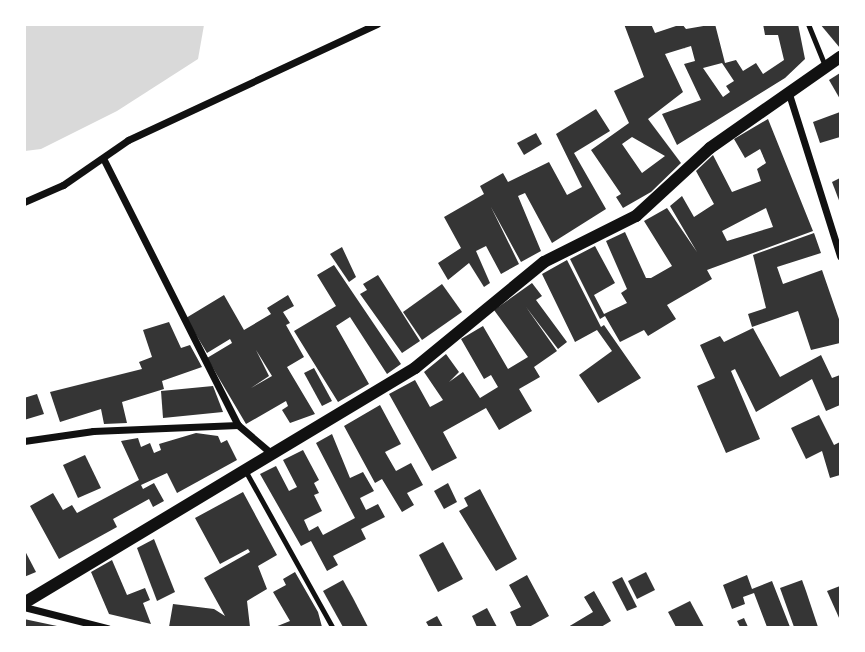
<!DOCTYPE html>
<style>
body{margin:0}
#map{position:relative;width:865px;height:652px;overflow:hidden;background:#fff;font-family:Arial,sans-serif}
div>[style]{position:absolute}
.water>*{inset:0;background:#d9d9d9}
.building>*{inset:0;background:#353535}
.service>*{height:5px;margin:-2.5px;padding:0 2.5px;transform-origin:2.5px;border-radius:2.5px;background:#111}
.minor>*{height:7px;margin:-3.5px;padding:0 3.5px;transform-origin:3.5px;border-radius:3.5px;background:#111}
.tertiary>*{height:12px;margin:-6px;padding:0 6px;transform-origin:6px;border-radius:6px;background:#111}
span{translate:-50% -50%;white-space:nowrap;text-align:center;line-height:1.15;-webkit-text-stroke:7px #fff;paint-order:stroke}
.frame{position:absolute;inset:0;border:26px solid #fff;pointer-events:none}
</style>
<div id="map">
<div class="water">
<div style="clip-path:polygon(204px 25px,198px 59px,117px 111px,41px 149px,25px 151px,25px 26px)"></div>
</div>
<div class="building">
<div style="clip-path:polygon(evenodd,624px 24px,651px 24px,655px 33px,682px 24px,686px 29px,715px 24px,725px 63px,736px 60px,743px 71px,756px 63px,763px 74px,784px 60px,778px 35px,765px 35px,763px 24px,798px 24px,805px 59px,785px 78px,677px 145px,662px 114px,701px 100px,684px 64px,695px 61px,691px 46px,665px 54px,683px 92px,648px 119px,681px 163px,651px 192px,623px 208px,616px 197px,621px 194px,591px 150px,629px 123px,614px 91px,644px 77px,624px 24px,722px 63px,734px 81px,726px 86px,730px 92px,723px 97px,703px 68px,722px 63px,624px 24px,632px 137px,665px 156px,642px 173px,622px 144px,632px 137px)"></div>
<div style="clip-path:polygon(820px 24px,840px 24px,840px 48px)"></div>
<div style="clip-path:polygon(840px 73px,840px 99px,829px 80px)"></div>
<div style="clip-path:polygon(596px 109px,610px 131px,574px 153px,606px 209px,552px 243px,525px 193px,518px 196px,541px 251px,521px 262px,491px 207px,519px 264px,501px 274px,486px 246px,476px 251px,490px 283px,484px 287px,469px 263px,448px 280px,438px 263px,461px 248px,444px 217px,484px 194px,480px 186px,503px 173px,508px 182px,549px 162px,567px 195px,582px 187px,556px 134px)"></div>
<div style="clip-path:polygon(840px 112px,840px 137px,820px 143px,813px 122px)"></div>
<div style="clip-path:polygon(evenodd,768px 119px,813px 231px,707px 270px,712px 279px,667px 305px,676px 319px,648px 336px,644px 330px,620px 342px,605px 316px,600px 319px,570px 259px,595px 246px,615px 283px,594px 295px,604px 314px,627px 303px,621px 293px,627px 289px,606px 241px,625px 232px,646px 278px,651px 278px,672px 266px,644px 221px,667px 208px,697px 252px,670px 206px,682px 196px,694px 217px,714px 204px,696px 171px,713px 155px,732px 192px,761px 181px,757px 169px,766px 163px,760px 149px,745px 158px,734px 139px,768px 119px,766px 208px,773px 227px,727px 241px,722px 231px,766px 208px)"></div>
<div style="clip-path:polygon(536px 133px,542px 144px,524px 155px,517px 143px)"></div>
<div style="clip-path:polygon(840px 178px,840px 203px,832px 182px)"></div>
<div style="clip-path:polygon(814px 233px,821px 253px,777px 267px,783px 284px,822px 270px,840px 322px,840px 343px,811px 350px,798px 311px,752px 327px,748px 314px,766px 308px,753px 255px)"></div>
<div style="clip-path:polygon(342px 247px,356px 277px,349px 282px,330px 254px)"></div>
<div style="clip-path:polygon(567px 260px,601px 327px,604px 325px,641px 378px,598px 403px,579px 375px,612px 351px,597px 330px,575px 342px,542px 274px)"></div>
<div style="clip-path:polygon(334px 265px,401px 364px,387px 374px,350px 317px,336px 326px,369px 384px,338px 402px,294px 331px,336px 306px,317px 275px)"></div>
<div style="clip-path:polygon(378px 275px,420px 341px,402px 353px,360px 294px,367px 290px,363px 284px)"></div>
<div style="clip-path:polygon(532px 283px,542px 296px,536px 300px,567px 342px,558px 349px,526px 307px,557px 351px,534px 367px,540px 377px,519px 389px,532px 411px,499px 430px,486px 408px,443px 432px,457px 458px,432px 471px,389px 394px,415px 380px,430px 407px,443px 400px,424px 372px,446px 354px,459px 372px,449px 382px,463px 372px,480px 398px,498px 387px,491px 375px,484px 379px,461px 339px,483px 326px,508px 369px,528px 357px,494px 310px)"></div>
<div style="clip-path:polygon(442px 284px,462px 312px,422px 340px,403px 312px)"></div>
<div style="clip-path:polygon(evenodd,224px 295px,244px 330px,271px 314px,267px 308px,288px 295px,294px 306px,283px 312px,290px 323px,286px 325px,304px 357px,287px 367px,315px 414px,290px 423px,282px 410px,288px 406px,286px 401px,246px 424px,207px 358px,232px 343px,230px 339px,207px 353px,186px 318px,224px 295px,256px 350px,272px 376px,251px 388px,269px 376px,256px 350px)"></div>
<div style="clip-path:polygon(169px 322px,181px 348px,190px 345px,202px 367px,162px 381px,164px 389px,122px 402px,127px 423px,104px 424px,101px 409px,60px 422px,50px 392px,142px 369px,139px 362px,152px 357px,143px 330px)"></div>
<div style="clip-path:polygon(753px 328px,780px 377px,821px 355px,832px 378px,840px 375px,840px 405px,826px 411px,812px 379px,756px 412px,735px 369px,731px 371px,760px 439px,726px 453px,697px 386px,715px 378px,700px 345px,720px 336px,724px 342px)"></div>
<div style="clip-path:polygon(314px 368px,332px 401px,322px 406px,304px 373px)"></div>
<div style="clip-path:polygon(213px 386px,223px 412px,163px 418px,161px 391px)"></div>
<div style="clip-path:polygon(37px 394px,44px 414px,24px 420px,24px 398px)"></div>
<div style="clip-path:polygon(380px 405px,401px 444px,385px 452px,396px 471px,411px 463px,423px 485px,407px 493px,414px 505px,402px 512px,382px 479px,375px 483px,344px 426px)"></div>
<div style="clip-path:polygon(819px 415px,834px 445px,840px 442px,840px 475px,830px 478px,822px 451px,806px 459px,791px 428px)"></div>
<div style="clip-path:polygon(196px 433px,218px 436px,221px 443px,227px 440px,237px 460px,177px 493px,167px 473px,141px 485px,143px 489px,154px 483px,164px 501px,153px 507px,149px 499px,113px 519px,117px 527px,59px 559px,30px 506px,53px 493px,63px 510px,72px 505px,77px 513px,139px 480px,121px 441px,138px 438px,141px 447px,150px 443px,154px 453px,161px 450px,159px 444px)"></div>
<div style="clip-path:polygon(332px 434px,350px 478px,363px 472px,374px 491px,360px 498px,366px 510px,378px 504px,385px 517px,361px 529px,366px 539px,333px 556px,338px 565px,327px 571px,311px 541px,301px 546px,260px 474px,276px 466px,289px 491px,297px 487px,283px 460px,303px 450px,319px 480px,314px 483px,319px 493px,314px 495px,322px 511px,304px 520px,309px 531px,318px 526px,323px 535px,355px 518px,316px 443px)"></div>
<div style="clip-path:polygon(85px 455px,101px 488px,78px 498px,63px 465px)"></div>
<div style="clip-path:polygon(448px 483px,457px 502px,444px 509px,434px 491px)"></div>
<div style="clip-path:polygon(480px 489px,517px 559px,496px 571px,459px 511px,468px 506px,464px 498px)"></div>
<div style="clip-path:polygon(243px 492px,277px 555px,258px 566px,267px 589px,247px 601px,250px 627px,169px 627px,173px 604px,214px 609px,225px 616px,204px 578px,250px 552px,248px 549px,220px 564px,195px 518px)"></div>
<div style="clip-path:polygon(154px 539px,175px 592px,157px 601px,137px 548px)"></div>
<div style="clip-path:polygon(443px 542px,463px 579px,438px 592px,419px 555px)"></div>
<div style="clip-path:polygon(24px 549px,36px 572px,24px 577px)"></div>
<div style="clip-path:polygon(112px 560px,127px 595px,145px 588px,150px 600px,143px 603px,151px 624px,109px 614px,91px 572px)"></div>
<div style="clip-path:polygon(295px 572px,318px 612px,322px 627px,275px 627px,290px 621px,273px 592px,286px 585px,283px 579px)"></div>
<div style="clip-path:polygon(646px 572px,655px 590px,637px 599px,628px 581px)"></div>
<div style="clip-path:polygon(527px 575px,549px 616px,529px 627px,517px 627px,510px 612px,521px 607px,509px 585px)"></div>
<div style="clip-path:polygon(747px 575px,752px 589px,772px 581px,790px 627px,767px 627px,754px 593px,743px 597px,745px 604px,732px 609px,723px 585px)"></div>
<div style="clip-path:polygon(622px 577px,637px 607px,627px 611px,612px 582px)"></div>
<div style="clip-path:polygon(343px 580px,353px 598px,368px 627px,343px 627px,323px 591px)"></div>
<div style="clip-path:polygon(802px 580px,806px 591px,818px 627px,794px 627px,780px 588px)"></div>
<div style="clip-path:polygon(840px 586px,840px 620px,827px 591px)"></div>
<div style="clip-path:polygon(594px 591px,611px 621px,601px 627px,568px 627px,593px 612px,584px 597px)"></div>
<div style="clip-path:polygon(690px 601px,704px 627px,676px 627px,668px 612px)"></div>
<div style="clip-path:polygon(487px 608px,497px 627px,477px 627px,472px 616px)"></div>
<div style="clip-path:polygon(437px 616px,443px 627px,429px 627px,426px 622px)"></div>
<div style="clip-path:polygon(744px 618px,748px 627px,740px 627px,737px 621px)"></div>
<div style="clip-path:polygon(24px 619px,57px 626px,57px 627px,24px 627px)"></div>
</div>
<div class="service">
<div style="left:808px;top:24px;width:48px;rotate:67.8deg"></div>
<div style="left:246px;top:472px;width:179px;rotate:60.9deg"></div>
</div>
<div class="minor">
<div style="left:789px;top:94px;width:170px;rotate:72.5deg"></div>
<div style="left:103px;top:158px;width:299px;rotate:63.2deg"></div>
<div style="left:238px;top:425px;width:45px;rotate:40.5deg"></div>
<div style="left:24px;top:202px;width:43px;rotate:-23.6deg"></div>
<div style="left:63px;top:185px;width:79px;rotate:-34.7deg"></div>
<div style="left:128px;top:140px;width:275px;rotate:-25deg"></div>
<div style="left:24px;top:441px;width:70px;rotate:-8.2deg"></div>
<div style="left:93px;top:431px;width:145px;rotate:-2.4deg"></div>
<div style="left:24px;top:607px;width:86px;rotate:14.2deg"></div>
</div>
<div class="tertiary">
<div style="left:24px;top:603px;width:456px;rotate:-31deg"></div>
<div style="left:415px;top:368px;width:167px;rotate:-39.4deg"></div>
<div style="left:544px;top:262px;width:103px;rotate:-26.6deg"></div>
<div style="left:636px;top:216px;width:100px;rotate:-42.6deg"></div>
<div style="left:710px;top:148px;width:159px;rotate:-35deg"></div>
</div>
<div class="frame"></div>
</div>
